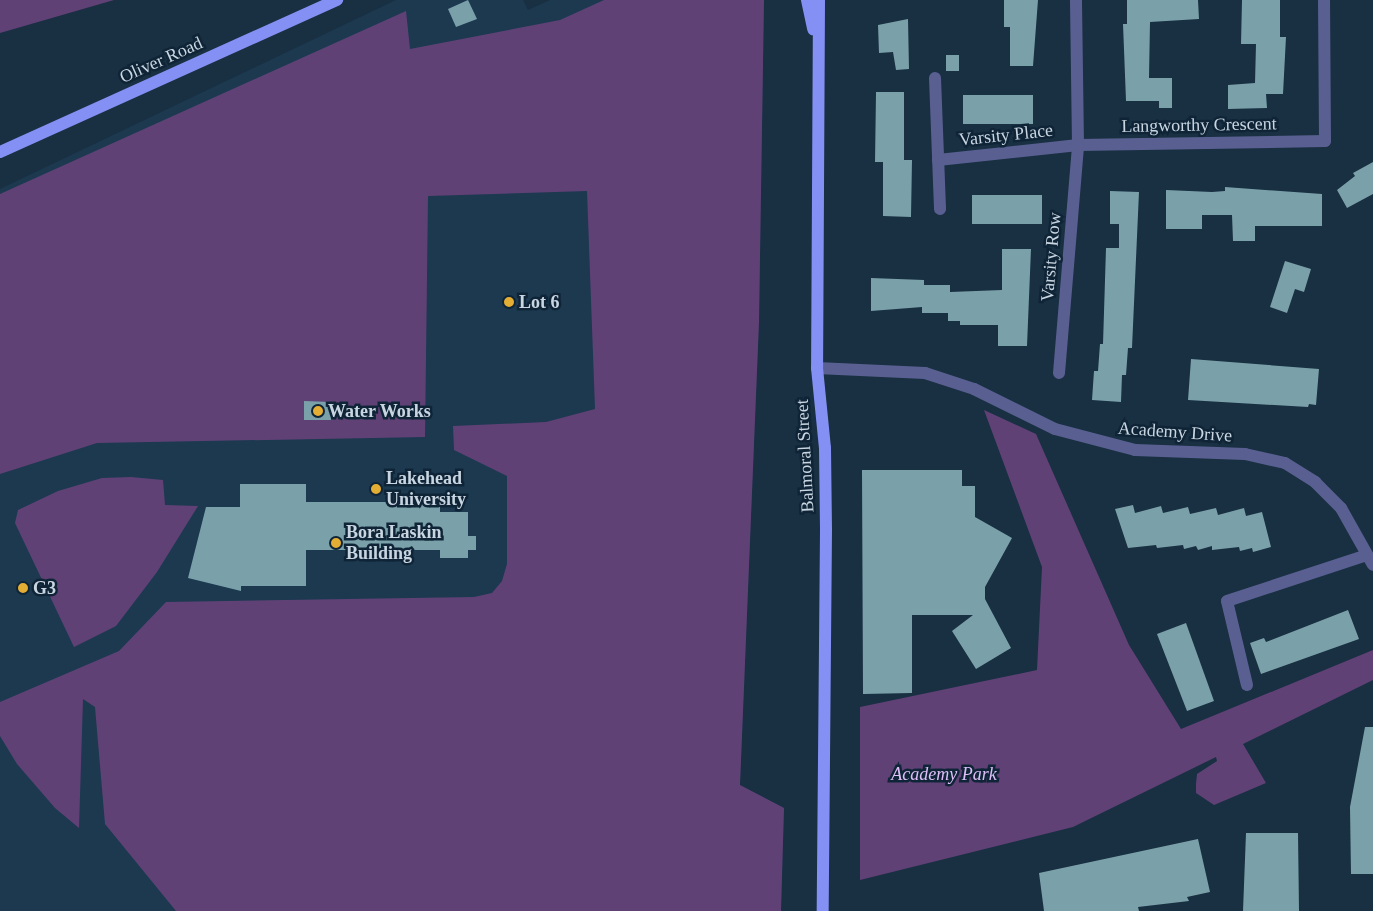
<!DOCTYPE html>
<style>
body{margin:0}
#map{position:relative;width:1373px;height:911px;overflow:hidden;background:#192f42;font-family:"Times New Roman",serif}
div>[style]{position:absolute}
.built>*{inset:0;background:#1c3950}
.green>*{inset:0;background:#604176}
.building>*{inset:0;background:#7aa1a9}
.minor>*{height:12px;margin:-6px;padding:0 6px;transform-origin:6px;border-radius:6px;background:#596091}
.major>*{height:12px;margin:-6px;padding:0 6px;transform-origin:6px;border-radius:6px;background:#8590f4}
.dots>*{width:14px;height:14px;translate:-50% -50%;box-sizing:border-box;border:2px solid #0f2537;border-radius:50%}
span{translate:-50% -50%;white-space:nowrap;text-align:center;line-height:1.15;-webkit-text-stroke:5px #0f2537;paint-order:stroke}
.street-label{font-size:18px;color:#c9d6e2}
.poi-label{font-size:18px;color:#c9d6e2;font-weight:700}
.left{translate:0 -50%;text-align:left}
.park-label{font-size:18px;color:#ddbef7;font-style:italic}
</style>
<div id="map">
<div class="built">
<div style="clip-path:polygon(396px 0,523px 0,528px 10px,550px 0,764px 0,759px 322px,740px 785px,784px 808px,781px 911px,0 911px,0 189px)"></div>
</div>
<div class="green">
<div style="clip-path:polygon(0 0,114px 0,0 33px)"></div>
<div style="clip-path:polygon(604px 0,764px 0,759px 322px,740px 785px,784px 808px,781px 911px,176px 911px,105px 824px,95px 707px,83px 699px,79px 828px,55px 808px,17px 764px,0 736px,0 702px,119px 651px,166px 602px,474px 597px,492px 593px,502px 581px,507px 564px,507px 476px,454px 450px,453px 426px,546px 422px,595px 409px,587px 191px,428px 196px,425px 437px,97px 443px,0 474px,0 194px,406px 11px,410px 49px,560px 20px)"></div>
<div style="clip-path:polygon(984px 410px,1036px 434px,1129px 645px,1181px 729px,1373px 650px,1373px 680px,1243px 744px,1266px 783px,1214px 805px,1196px 793px,1196px 784px,1197px 774px,1217px 761px,1216px 757px,1073px 827px,860px 880px,860px 707px,1037px 670px,1042px 567px)"></div>
<div style="clip-path:polygon(131px 477px,163px 480px,165px 505px,198px 506px,157px 572px,116px 626px,74px 647px,15px 523px,18px 510px,58px 491px,102px 478px)"></div>
</div>
<div class="building">
<div style="clip-path:polygon(468px 0,477px 19px,456px 27px,448px 9px)"></div>
<div style="clip-path:polygon(1004px 0,1038px 0,1033px 66px,1010px 66px,1010px 27px,1004px 27px)"></div>
<div style="clip-path:polygon(1127px 0,1198px 0,1199px 19px,1150px 22px,1149px 78px,1172px 78px,1172px 108px,1159px 108px,1159px 101px,1126px 101px,1123px 24px,1127px 24px)"></div>
<div style="clip-path:polygon(1242px 0,1280px 0,1280px 37px,1286px 37px,1283px 94px,1266px 94px,1267px 108px,1228px 109px,1228px 85px,1255px 83px,1256px 44px,1241px 44px)"></div>
<div style="clip-path:polygon(908px 19px,909px 69px,896px 70px,893px 52px,879px 53px,878px 25px)"></div>
<div style="clip-path:polygon(946px 55px,959px 55px,959px 71px,946px 71px)"></div>
<div style="clip-path:polygon(876px 92px,904px 92px,904px 160px,912px 160px,911px 217px,883px 216px,883px 162px,875px 162px)"></div>
<div style="clip-path:polygon(963px 95px,1033px 95px,1033px 124px,963px 124px)"></div>
<div style="clip-path:polygon(1373px 162px,1373px 194px,1347px 208px,1337px 190px,1355px 176px,1353px 173px)"></div>
<div style="clip-path:polygon(1225px 187px,1322px 194px,1322px 226px,1255px 226px,1255px 241px,1233px 241px,1232px 215px,1202px 215px,1202px 229px,1166px 229px,1166px 190px,1212px 192px,1225px 191px)"></div>
<div style="clip-path:polygon(1110px 191px,1139px 192px,1132px 348px,1128px 348px,1126px 375px,1122px 375px,1121px 402px,1092px 400px,1094px 371px,1098px 371px,1100px 344px,1103px 344px,1106px 248px,1119px 248px,1119px 224px,1110px 224px)"></div>
<div style="clip-path:polygon(972px 195px,1042px 195px,1042px 224px,972px 224px)"></div>
<div style="clip-path:polygon(1002px 249px,1031px 249px,1027px 346px,998px 346px,998px 325px,960px 325px,960px 321px,948px 321px,948px 313px,922px 313px,922px 307px,871px 311px,871px 278px,924px 280px,924px 285px,950px 285px,950px 292px,1002px 290px)"></div>
<div style="clip-path:polygon(1285px 261px,1311px 269px,1304px 292px,1295px 289px,1287px 313px,1270px 307px)"></div>
<div style="clip-path:polygon(1191px 359px,1319px 369px,1316px 405px,1309px 404px,1308px 407px,1188px 400px)"></div>
<div style="clip-path:polygon(304px 401px,331px 402px,331px 420px,304px 420px)"></div>
<div style="clip-path:polygon(862px 470px,962px 470px,962px 486px,975px 486px,975px 517px,1012px 538px,985px 587px,985px 599px,1011px 648px,976px 669px,952px 631px,973px 615px,912px 615px,912px 693px,863px 694px)"></div>
<div style="clip-path:polygon(240px 484px,306px 484px,306px 502px,440px 502px,440px 512px,468px 512px,468px 536px,476px 536px,476px 550px,468px 550px,468px 558px,440px 558px,440px 550px,306px 550px,306px 586px,241px 586px,241px 591px,188px 578px,206px 507px,240px 507px)"></div>
<div style="clip-path:polygon(1133px 505px,1135px 513px,1161px 506px,1163px 513px,1188px 507px,1190px 514px,1216px 508px,1218px 515px,1244px 508px,1246px 516px,1262px 512px,1271px 547px,1253px 552px,1252px 548px,1240px 551px,1239px 547px,1212px 550px,1212px 546px,1198px 550px,1196px 546px,1184px 549px,1183px 545px,1157px 548px,1156px 545px,1128px 548px,1115px 509px)"></div>
<div style="clip-path:polygon(1348px 610px,1359px 639px,1261px 674px,1250px 643px,1264px 638px,1266px 642px)"></div>
<div style="clip-path:polygon(1186px 623px,1214px 701px,1187px 711px,1157px 634px)"></div>
<div style="clip-path:polygon(1365px 727px,1373px 727px,1373px 874px,1351px 874px,1350px 807px)"></div>
<div style="clip-path:polygon(1246px 833px,1298px 833px,1299px 911px,1243px 911px)"></div>
<div style="clip-path:polygon(1198px 839px,1210px 892px,1187px 897px,1189px 901px,1138px 907px,1139px 911px,1044px 911px,1039px 873px)"></div>
</div>
<div class="minor">
<div style="left:935px;top:78px;width:131px;rotate:87.8deg"></div>
<div style="left:938px;top:160px;width:141px;rotate:-6.1deg"></div>
<div style="left:1078px;top:145px;width:247px;rotate:-0.9deg"></div>
<div style="left:1325px;top:141px;width:141px;rotate:-90.4deg"></div>
<div style="left:817px;top:368px;width:108px;rotate:2.7deg"></div>
<div style="left:925px;top:373px;width:52px;rotate:18.1deg"></div>
<div style="left:974px;top:389px;width:90px;rotate:26.3deg"></div>
<div style="left:1055px;top:429px;width:83px;rotate:14.7deg"></div>
<div style="left:1135px;top:450px;width:110px;rotate:2.1deg"></div>
<div style="left:1245px;top:454px;width:41px;rotate:12.7deg"></div>
<div style="left:1285px;top:463px;width:36px;rotate:32deg"></div>
<div style="left:1315px;top:482px;width:37px;rotate:45deg"></div>
<div style="left:1341px;top:508px;width:65px;rotate:60.7deg"></div>
<div style="left:1059px;top:373px;width:229px;rotate:-85.2deg"></div>
<div style="left:1078px;top:145px;width:145px;rotate:-90.8deg"></div>
<div style="left:1247px;top:685px;width:86px;rotate:-103.4deg"></div>
<div style="left:1227px;top:601px;width:147px;rotate:-18.2deg"></div>
</div>
<div class="major">
<div style="left:807px;top:0;width:30px;rotate:78deg"></div>
<div style="left:819px;top:0;width:368px;rotate:90.3deg"></div>
<div style="left:817px;top:368px;width:80px;rotate:84.3deg"></div>
<div style="left:825px;top:448px;width:82px;rotate:89.3deg"></div>
<div style="left:826px;top:530px;width:381px;rotate:90.5deg"></div>
<div style="left:0;top:152px;width:370px;rotate:-24.3deg"></div>
</div>
<div class="dots">
<div style="left:509px;top:302px;background:#e4ae35"></div>
<div style="left:318px;top:411px;background:#e4ae35"></div>
<div style="left:376px;top:489px;background:#e4ae35"></div>
<div style="left:336px;top:543px;background:#e4ae35"></div>
<div style="left:23px;top:588px;background:#e4ae35"></div>
</div>
<div class="street-label">
<span style="left:161px;top:60px;rotate:-24deg">Oliver Road</span>
<span style="left:1199px;top:125px;rotate:-1deg">Langworthy Crescent</span>
<span style="left:1006px;top:135px;rotate:-6deg">Varsity Place</span>
<span style="left:1051px;top:257px;rotate:-85deg">Varsity Row</span>
<span style="left:1175px;top:432px;rotate:4deg">Academy Drive</span>
<span style="left:805px;top:456px;rotate:-93deg">Balmoral Street</span>
</div>
<div class="poi-label">
<span class="left" style="left:519px;top:302px">Lot 6</span>
<span class="left" style="left:328px;top:411px">Water Works</span>
<span class="left" style="left:386px;top:489px">Lakehead<br>University</span>
<span class="left" style="left:346px;top:543px">Bora Laskin<br>Building</span>
<span class="left" style="left:33px;top:588px">G3</span>
</div>
<div class="park-label">
<span style="left:944px;top:774px">Academy Park</span>
</div>
</div>
